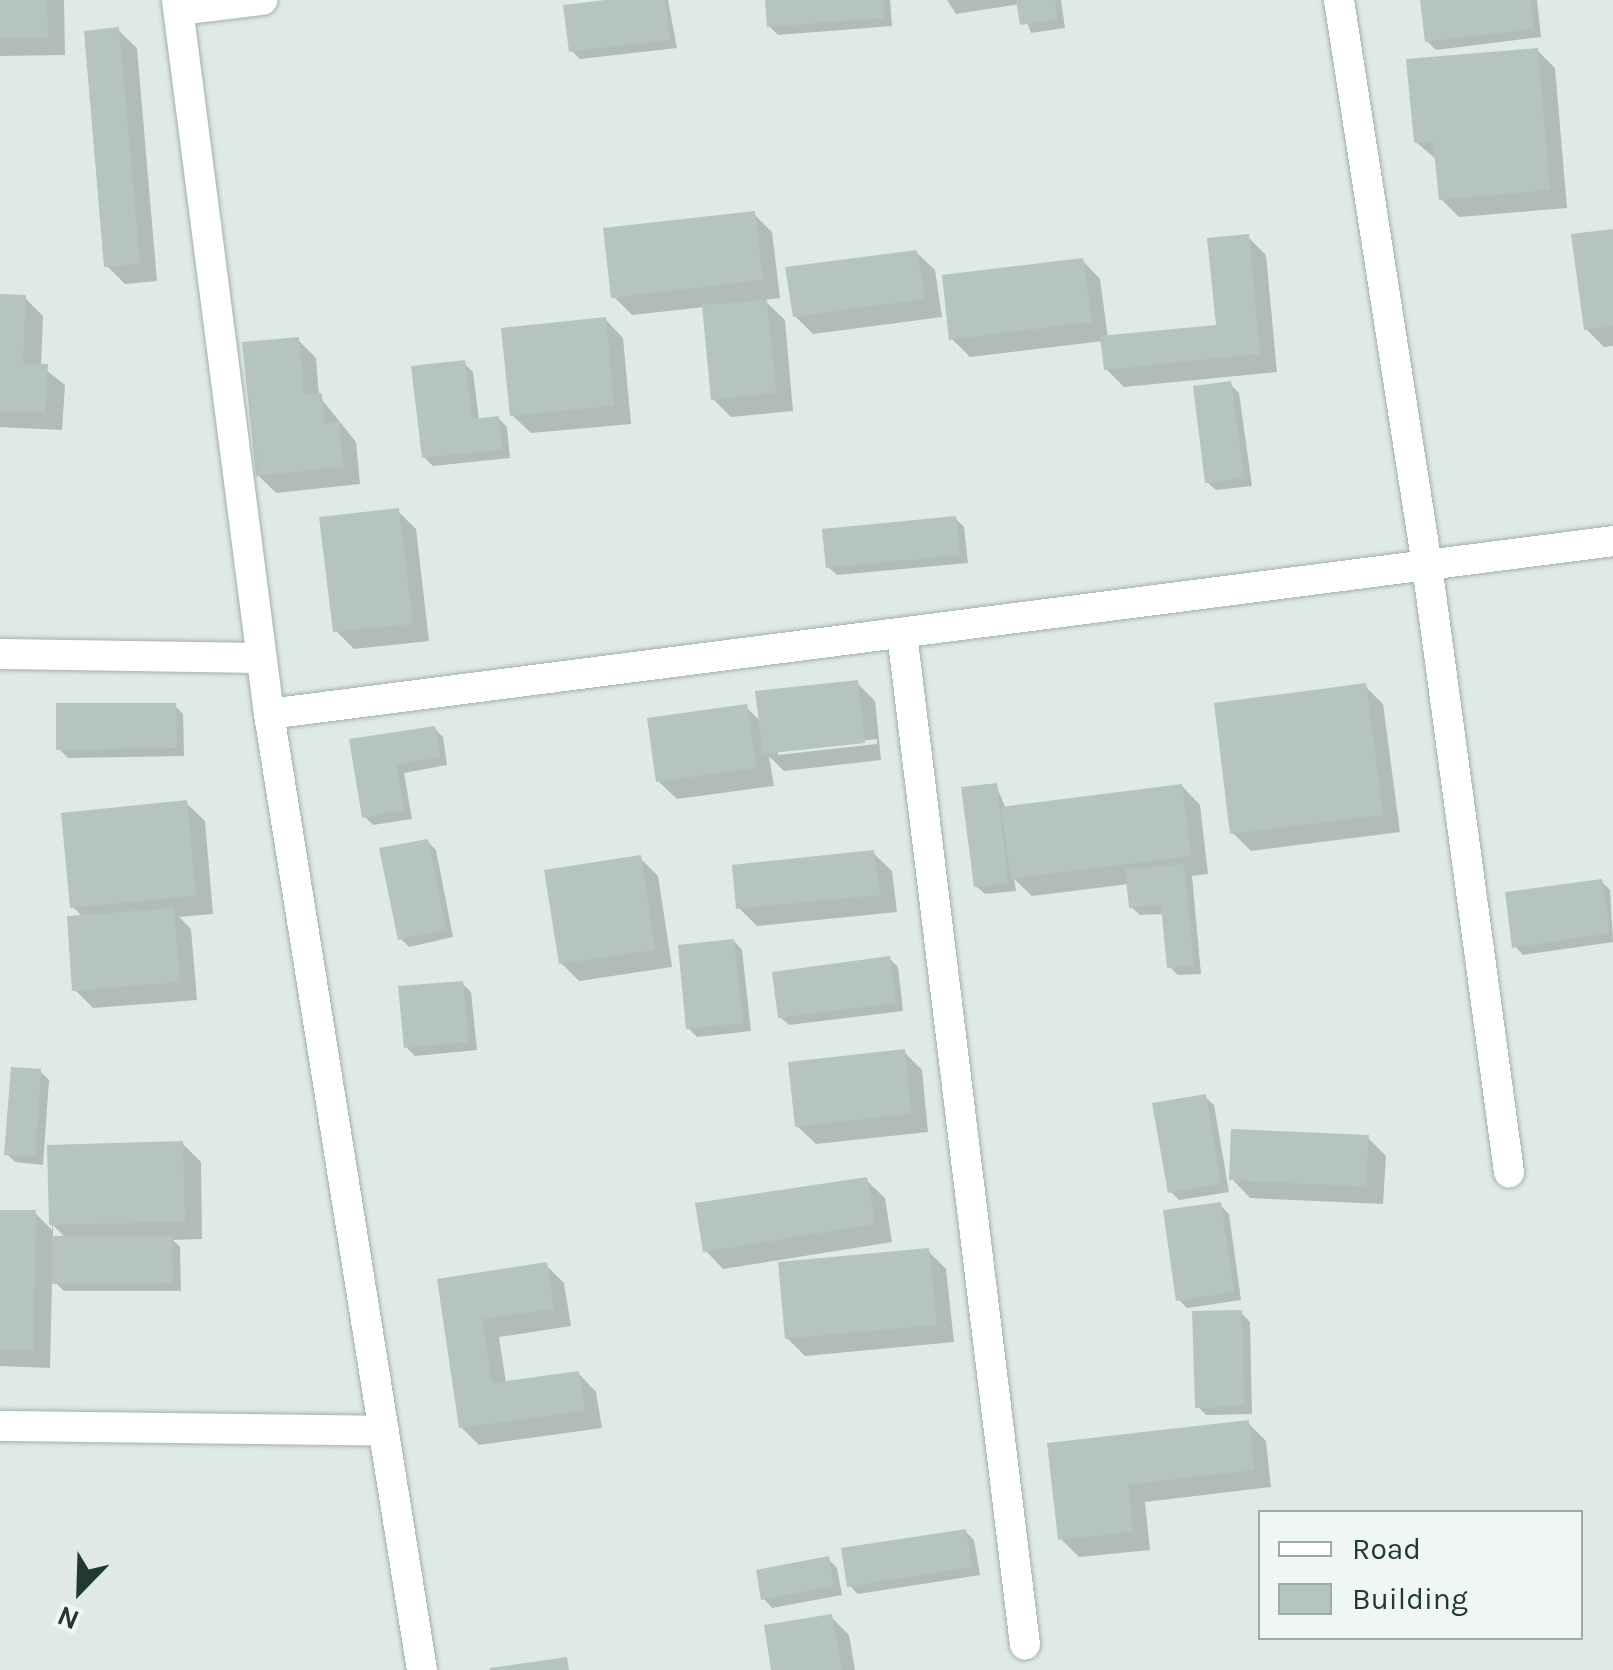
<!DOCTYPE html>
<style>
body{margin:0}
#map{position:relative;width:1613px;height:1670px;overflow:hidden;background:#dfeae5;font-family:Karla,sans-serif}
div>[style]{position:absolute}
.shadow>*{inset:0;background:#0003}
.building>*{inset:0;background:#b5c4be}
.roads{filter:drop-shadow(0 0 2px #a2b1ac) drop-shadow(0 0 2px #a2b1ac)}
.street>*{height:30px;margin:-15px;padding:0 15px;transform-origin:15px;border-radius:15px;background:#fff}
span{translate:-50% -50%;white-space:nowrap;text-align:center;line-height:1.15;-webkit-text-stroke:10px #f0f7f3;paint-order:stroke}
.legend{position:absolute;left:1258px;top:1510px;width:325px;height:130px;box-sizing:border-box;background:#f0f7f3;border:2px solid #9daba6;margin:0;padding:12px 18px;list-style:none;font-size:30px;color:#213933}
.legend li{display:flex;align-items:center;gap:20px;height:50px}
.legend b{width:50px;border:2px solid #9daba6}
.north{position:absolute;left:30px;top:1540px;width:100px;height:100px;-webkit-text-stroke:8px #f0f7f3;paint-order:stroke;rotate:203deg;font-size:28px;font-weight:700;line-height:40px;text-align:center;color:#213933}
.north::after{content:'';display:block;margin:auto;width:35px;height:45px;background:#213933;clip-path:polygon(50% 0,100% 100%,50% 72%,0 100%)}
</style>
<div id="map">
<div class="shadow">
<div style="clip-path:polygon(0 0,64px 0,65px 55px,0 56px)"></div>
<div style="clip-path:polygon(627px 0,668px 0,677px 48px,580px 59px,571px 50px)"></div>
<div style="clip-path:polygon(767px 0,890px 0,892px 26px,778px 35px,769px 26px)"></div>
<div style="clip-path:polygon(947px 0,1061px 0,1065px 28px,1031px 33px,1020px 4px,956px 14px)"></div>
<div style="clip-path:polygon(1422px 0,1537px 0,1541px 37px,1436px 50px,1427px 41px)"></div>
<div style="clip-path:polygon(118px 30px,137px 48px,157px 281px,125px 284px,106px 265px)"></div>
<div style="clip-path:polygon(1537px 50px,1555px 68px,1567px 208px,1459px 217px,1441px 199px,1437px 160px,1416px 142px)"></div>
<div style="clip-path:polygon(754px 214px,772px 232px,780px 298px,764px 300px,785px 320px,793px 411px,731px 417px,713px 399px,705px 307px,632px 315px,614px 297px)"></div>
<div style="clip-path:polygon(1613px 231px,1613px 346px,1604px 347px,1586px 329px)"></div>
<div style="clip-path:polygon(1248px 237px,1266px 255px,1277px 372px,1124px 387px,1106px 369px,1103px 341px,970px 357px,952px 339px,1082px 260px,1100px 279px,1108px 338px,1219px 327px)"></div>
<div style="clip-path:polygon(916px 252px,935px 270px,942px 317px,813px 334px,795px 316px)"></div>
<div style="clip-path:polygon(0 297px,25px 298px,43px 316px,41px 366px,65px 385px,62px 430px,0 427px)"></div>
<div style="clip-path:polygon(605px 319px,623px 338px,631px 424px,531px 433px,512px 415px)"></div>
<div style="clip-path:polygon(298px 340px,316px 358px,319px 396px,356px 442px,360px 484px,276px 493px,258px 475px)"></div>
<div style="clip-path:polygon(464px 363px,473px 372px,479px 420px,498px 418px,507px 427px,510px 458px,433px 466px,424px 457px)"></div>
<div style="clip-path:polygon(1230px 384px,1239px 393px,1252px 486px,1216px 490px,1207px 482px)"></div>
<div style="clip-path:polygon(398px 511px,416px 529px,429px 641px,354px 649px,336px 631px)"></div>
<div style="clip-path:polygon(955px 518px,964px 527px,968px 563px,837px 575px,828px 567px)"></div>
<div style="clip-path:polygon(evenodd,857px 683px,875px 701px,881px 760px,784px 771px,769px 756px,774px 786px,677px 799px,658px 781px,746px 707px,762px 723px,857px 683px,877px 739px,877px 744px,778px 755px,778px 750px,877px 739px)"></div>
<div style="clip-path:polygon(1365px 686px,1383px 704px,1400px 832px,1251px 851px,1233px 833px)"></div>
<div style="clip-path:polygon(174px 705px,183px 714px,184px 756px,68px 758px,59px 749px)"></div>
<div style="clip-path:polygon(434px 728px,443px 737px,447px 765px,404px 773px,412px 819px,373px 825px,364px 816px,352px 742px)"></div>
<div style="clip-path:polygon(996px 785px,1006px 809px,1182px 786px,1200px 805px,1208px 874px,1192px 876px,1201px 974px,1178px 975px,1170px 967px,1164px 914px,1140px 915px,1131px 907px,1129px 884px,1032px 896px,1014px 879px,1016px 891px,985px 894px,976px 886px)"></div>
<div style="clip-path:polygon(186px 803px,205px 821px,213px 914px,179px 917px,191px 929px,197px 1000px,93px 1008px,75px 990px,83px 917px,73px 907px)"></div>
<div style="clip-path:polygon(427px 841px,436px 850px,453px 937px,409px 947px,400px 938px)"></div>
<div style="clip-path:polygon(873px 853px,892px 871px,897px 912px,757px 926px,739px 908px)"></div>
<div style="clip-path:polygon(640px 858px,658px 876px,672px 967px,579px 981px,561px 963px)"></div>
<div style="clip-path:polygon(1601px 881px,1610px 890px,1613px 942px,1523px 955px,1515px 946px)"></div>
<div style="clip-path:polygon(734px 941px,742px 950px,751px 1031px,697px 1037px,688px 1028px)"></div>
<div style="clip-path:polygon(889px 958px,898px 967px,903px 1011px,789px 1025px,780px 1017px)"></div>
<div style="clip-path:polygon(462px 983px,471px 992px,477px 1050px,415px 1056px,406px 1047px)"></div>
<div style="clip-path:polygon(904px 1052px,922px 1070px,928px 1132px,816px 1144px,797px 1126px)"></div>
<div style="clip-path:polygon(40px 1071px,49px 1080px,43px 1165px,15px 1162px,7px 1154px)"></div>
<div style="clip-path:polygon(1205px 1097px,1214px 1105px,1229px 1192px,1179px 1200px,1170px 1191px)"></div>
<div style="clip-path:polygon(1368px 1138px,1386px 1156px,1383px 1204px,1250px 1198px,1232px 1179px)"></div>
<div style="clip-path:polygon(evenodd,182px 1143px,201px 1162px,202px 1239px,173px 1240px,180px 1247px,181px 1291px,64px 1291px,52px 1279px,50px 1368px,0 1366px,0 1212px,35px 1213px,52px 1230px,50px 1148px,182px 1143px,53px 1225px,66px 1238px,53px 1238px,53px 1225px)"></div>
<div style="clip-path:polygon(866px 1180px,885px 1198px,892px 1242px,723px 1269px,705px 1250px)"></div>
<div style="clip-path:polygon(1220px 1205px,1229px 1214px,1241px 1300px,1187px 1308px,1178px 1299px)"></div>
<div style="clip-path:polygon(928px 1251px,946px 1269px,954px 1342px,805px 1356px,787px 1338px)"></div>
<div style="clip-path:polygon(546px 1265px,564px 1283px,571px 1326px,499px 1337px,506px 1383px,578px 1373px,596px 1392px,602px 1428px,479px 1445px,461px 1427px,440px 1281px)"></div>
<div style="clip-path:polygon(1241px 1313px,1250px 1322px,1252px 1414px,1206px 1415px,1197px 1406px)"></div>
<div style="clip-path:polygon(1248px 1423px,1266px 1441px,1271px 1487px,1145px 1502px,1150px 1550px,1079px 1557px,1061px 1539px,1049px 1445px)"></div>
<div style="clip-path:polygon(965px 1531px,974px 1540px,980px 1575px,858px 1594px,849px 1585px)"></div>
<div style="clip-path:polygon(828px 1559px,837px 1568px,842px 1595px,772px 1608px,764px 1599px)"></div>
<div style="clip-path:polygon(831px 1617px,849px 1635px,855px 1670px,774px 1670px)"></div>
</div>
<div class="building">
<div style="clip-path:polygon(0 0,47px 0,48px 38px,0 39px)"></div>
<div style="clip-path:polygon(606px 0,665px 0,670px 40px,569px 52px,563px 5px)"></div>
<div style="clip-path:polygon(765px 0,883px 0,885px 18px,767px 27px)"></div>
<div style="clip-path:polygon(1016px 0,1055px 0,1058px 20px,1020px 25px)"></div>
<div style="clip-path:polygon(1420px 0,1530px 0,1534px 29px,1425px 42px)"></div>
<div style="clip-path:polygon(119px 27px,140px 264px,104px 267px,84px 31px)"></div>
<div style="clip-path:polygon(1538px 48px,1550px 190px,1439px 200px,1433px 141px,1414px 143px,1406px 59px)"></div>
<div style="clip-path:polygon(755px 211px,763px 280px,611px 298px,603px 228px)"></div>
<div style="clip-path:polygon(1613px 229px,1613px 326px,1584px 330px,1571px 234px)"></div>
<div style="clip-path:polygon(1249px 234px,1260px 354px,1104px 370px,1100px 336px,1216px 325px,1207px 238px)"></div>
<div style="clip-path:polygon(917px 250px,925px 299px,793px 317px,785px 267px)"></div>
<div style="clip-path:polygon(1083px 258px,1092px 322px,949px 340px,942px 275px)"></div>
<div style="clip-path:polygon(0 294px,26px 295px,23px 363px,48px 364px,45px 413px,0 411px)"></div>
<div style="clip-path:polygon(767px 300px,776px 393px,711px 400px,702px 305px)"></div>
<div style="clip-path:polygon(606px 317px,614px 406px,510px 416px,501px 328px)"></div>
<div style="clip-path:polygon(299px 337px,304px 395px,322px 393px,325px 423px,339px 422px,343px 467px,256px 476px,242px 342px)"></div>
<div style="clip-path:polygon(465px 360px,472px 419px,499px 416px,502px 450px,422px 458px,411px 366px)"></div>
<div style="clip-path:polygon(1231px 381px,1244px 478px,1205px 483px,1193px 386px)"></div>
<div style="clip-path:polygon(399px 508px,413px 624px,333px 632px,319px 517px)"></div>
<div style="clip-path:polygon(956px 516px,960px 555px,826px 568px,822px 529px)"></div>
<div style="clip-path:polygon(858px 680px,865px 743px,763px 754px,755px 691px)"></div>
<div style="clip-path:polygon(1366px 683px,1383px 815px,1230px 834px,1214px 703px)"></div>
<div style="clip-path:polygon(56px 703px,176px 703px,177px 748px,56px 750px)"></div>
<div style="clip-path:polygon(747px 704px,757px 768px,656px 782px,647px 718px)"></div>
<div style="clip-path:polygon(435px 726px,440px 757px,396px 765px,404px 810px,362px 818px,349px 739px)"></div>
<div style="clip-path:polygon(997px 783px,1008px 883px,974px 887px,961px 787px)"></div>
<div style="clip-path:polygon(1182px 784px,1191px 856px,1011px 879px,1001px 807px)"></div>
<div style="clip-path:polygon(187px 800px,196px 896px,70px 908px,61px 813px)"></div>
<div style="clip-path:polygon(428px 839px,446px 929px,398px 940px,379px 848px)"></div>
<div style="clip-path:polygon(874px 850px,880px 895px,736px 909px,732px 865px)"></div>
<div style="clip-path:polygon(641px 855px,655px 950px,559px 964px,544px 870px)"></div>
<div style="clip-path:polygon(1184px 864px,1194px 966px,1167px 968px,1161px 905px,1129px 908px,1125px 869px)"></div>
<div style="clip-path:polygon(1602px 879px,1610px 933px,1512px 948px,1505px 892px)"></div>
<div style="clip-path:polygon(174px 908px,180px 982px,72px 991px,67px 916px)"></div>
<div style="clip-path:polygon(734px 939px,743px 1023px,686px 1029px,678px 945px)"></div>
<div style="clip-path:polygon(890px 956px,896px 1003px,778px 1018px,772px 972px)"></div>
<div style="clip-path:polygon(463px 981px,469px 1042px,404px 1048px,398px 986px)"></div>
<div style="clip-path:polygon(905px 1049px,911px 1114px,795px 1127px,788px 1062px)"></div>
<div style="clip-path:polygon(11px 1067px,41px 1069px,35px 1157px,4px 1155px)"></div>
<div style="clip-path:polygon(1206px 1094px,1221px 1184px,1168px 1193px,1152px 1103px)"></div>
<div style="clip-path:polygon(1231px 1129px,1369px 1135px,1366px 1187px,1229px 1180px)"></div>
<div style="clip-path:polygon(183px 1141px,185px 1222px,49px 1225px,47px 1145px)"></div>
<div style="clip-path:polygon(867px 1177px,875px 1224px,703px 1252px,695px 1203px)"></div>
<div style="clip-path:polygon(1221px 1202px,1234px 1292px,1176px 1301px,1163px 1210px)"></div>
<div style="clip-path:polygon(0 1210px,36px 1210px,33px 1351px,0 1350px)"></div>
<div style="clip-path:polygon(172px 1235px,173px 1283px,52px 1284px,52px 1236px)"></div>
<div style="clip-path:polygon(929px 1248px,937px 1325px,785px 1339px,778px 1262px)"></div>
<div style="clip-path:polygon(547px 1262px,554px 1309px,482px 1319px,492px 1383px,579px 1371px,585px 1411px,459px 1428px,437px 1279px)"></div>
<div style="clip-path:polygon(1242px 1310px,1244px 1406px,1195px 1408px,1192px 1311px)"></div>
<div style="clip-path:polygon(1249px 1420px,1254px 1470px,1128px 1485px,1133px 1532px,1058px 1540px,1047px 1443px)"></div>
<div style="clip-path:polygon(966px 1529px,972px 1567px,847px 1587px,841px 1548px)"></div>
<div style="clip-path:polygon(829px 1556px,834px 1586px,761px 1600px,756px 1570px)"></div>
<div style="clip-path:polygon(832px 1614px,842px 1670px,771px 1670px,764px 1625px)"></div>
<div style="clip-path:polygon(567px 1657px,569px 1670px,490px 1670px,490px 1668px)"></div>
</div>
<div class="roads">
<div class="street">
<div style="left:177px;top:0;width:720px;rotate:82.66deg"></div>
<div style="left:269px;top:714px;width:968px;rotate:80.91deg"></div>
<div style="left:1339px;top:0;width:572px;rotate:81.15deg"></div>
<div style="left:1427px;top:565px;width:613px;rotate:82.31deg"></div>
<div style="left:179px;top:10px;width:84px;rotate:-6.9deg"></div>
<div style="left:902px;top:633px;width:1019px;rotate:83.07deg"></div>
<div style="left:0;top:654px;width:261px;rotate:0.9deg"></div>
<div style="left:269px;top:714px;width:1355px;rotate:-7.33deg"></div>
<div style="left:0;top:1426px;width:384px;rotate:0.7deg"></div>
</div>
</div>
<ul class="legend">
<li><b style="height:12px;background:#fff"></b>Road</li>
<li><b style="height:28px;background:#b5c4be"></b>Building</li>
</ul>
<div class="north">N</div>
</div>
